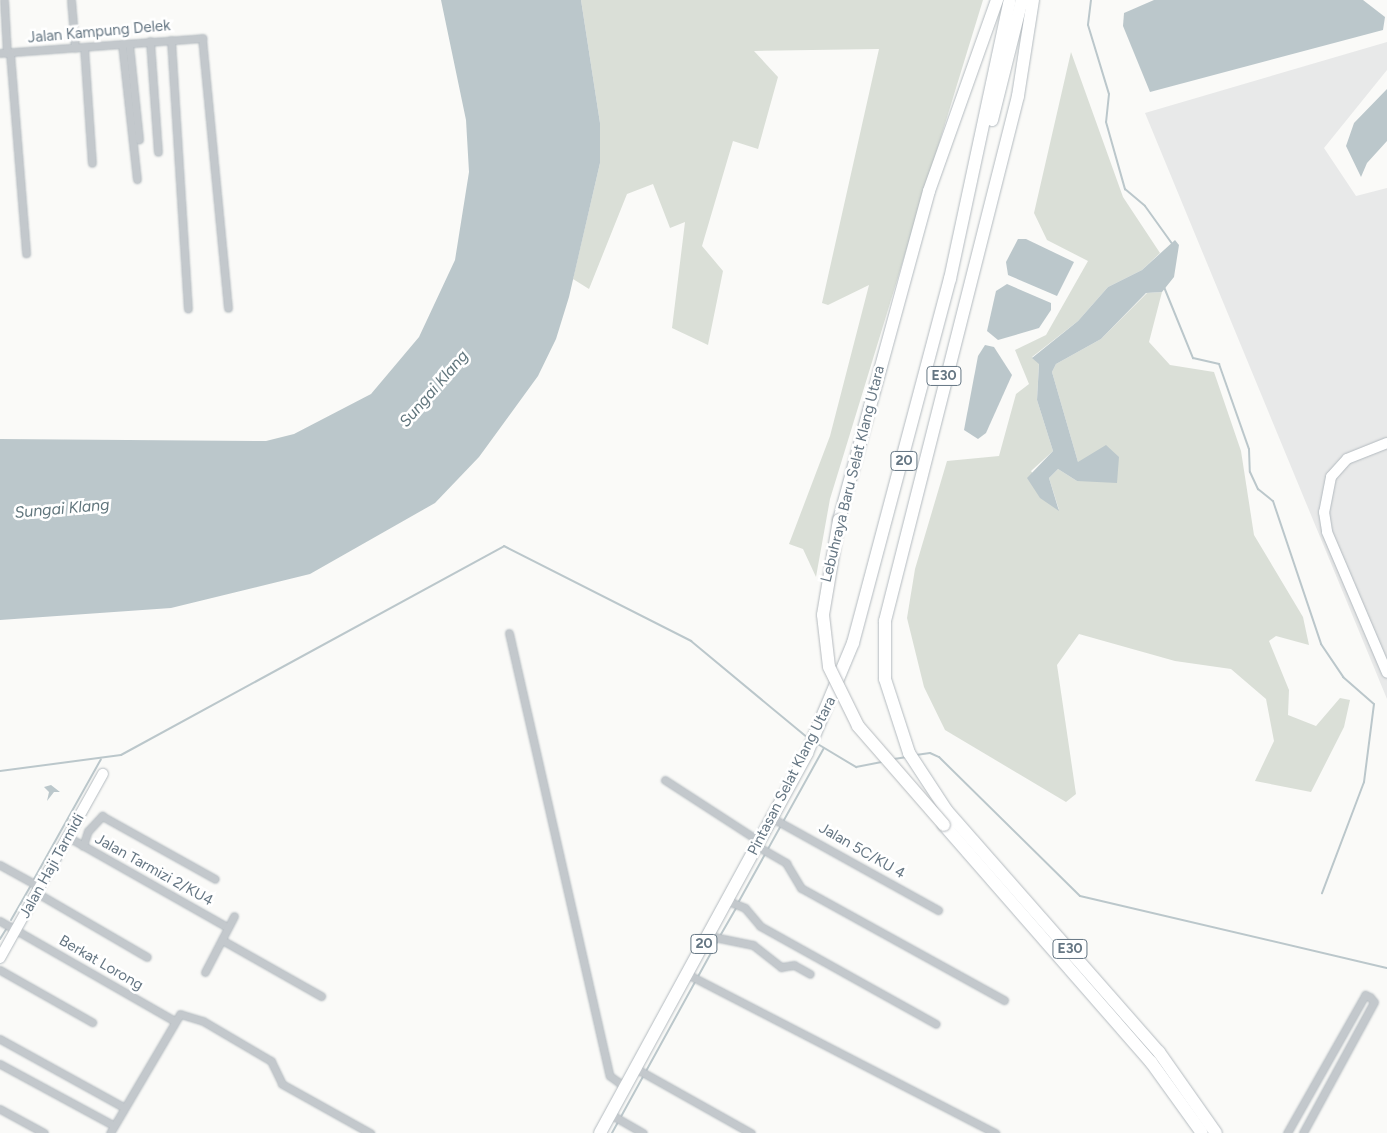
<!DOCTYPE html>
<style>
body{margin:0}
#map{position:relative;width:1387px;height:1133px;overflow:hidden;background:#fafaf8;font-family:Figtree,sans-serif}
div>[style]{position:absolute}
.built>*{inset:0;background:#e8e9e9}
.green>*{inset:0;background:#dadfd7}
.water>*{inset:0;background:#bbc7cb}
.stream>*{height:2px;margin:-1px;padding:0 1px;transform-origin:1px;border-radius:1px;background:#bbc7cb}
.roads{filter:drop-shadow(0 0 1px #b3babf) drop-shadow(0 0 1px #b3babf)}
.street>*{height:7px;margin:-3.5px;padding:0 3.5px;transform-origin:3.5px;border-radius:3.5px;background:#c3c8cc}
.secondary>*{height:10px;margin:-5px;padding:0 5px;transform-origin:5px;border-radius:5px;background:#fff}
.highway>*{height:12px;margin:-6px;padding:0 6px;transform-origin:6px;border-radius:6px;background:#fff}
.bridges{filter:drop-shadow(0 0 1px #b4b9bd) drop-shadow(0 0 1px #b4b9bd)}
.highway-bridge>*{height:12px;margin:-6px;padding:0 6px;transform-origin:6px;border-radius:6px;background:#fff}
span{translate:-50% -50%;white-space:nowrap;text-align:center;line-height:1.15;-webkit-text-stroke:5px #fff;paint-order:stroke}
.shield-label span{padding:1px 4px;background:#fff;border:1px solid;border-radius:4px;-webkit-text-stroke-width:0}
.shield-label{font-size:14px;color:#657683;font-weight:700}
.street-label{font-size:15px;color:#657683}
.water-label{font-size:16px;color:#60757c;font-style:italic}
</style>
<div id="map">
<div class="built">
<div style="clip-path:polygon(1387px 42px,1387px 70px,1324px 148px,1356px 196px,1387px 188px,1387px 699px,1145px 113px)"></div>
</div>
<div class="green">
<div style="clip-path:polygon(581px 0,983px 0,830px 499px,816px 577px,803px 549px,789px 544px,830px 436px,869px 285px,828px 305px,822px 303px,879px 49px,754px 51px,778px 77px,758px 149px,733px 141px,702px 246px,723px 271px,708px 345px,672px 328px,685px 222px,670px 228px,653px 184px,627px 194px,589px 289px,573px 279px,600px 163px,600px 123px)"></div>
<div style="clip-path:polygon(1071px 52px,1123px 197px,1160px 253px,1142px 270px,1108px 287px,1078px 321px,1032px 357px,1039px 363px,1037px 400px,1053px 451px,1031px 471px,1059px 510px,1049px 478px,1058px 469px,1077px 481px,1078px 462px,1052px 372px,1056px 364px,1101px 339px,1147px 293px,1162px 292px,1149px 342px,1170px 365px,1214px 372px,1241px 451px,1254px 535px,1303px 617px,1309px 645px,1276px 636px,1269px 641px,1289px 690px,1288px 715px,1316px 726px,1340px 698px,1350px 700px,1344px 727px,1311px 792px,1255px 781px,1274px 741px,1266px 699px,1231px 669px,1175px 661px,1079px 634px,1057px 665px,1076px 794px,1066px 802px,945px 730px,924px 687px,907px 618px,915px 569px,947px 461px,999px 456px,1016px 394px,1029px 384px,1015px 350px,1046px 335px,1088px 261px,1047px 240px,1034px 213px)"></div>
</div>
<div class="water">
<div style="clip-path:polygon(441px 0,581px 0,600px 123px,600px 163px,569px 297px,556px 339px,538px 376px,479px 457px,435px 503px,310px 574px,171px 608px,0 620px,0 439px,266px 441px,294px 434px,371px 394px,419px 337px,455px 260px,469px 172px,466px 120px)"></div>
<div style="clip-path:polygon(1154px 0,1363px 0,1385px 17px,1383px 30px,1150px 92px,1123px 26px,1124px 13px)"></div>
<div style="clip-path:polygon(1387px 89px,1387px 141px,1367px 163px,1361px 177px,1346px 146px,1354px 123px)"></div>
<div style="clip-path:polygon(1018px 239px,1026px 239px,1074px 262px,1057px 296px,1008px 275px,1006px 262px)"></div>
<div style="clip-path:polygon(1175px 240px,1179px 245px,1174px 277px,1162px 292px,1146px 293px,1101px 339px,1056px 364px,1052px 372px,1078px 462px,1106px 445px,1119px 457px,1117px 483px,1077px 481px,1058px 469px,1049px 478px,1059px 511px,1040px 498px,1027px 478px,1053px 451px,1037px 400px,1039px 364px,1032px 358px,1078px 321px,1108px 287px,1142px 270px)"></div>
<div style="clip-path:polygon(1007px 284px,1051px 303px,1051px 310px,1039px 328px,998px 340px,987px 331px,996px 291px)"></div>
<div style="clip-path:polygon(985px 345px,994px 347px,1012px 375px,986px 433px,978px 439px,964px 430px,978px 356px)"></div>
<div style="clip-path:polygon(51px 785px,60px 792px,54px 792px,47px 801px,49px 792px,44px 787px)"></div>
</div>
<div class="stream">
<div style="left:1091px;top:0;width:25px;rotate:97deg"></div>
<div style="left:1088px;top:25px;width:72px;rotate:73.1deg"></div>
<div style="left:1109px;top:94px;width:28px;rotate:96deg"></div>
<div style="left:1106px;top:122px;width:70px;rotate:74.2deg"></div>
<div style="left:1125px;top:189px;width:26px;rotate:40deg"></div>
<div style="left:1145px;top:206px;width:48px;rotate:54.3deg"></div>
<div style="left:1164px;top:287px;width:77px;rotate:67.8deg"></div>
<div style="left:1193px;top:358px;width:27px;rotate:13deg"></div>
<div style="left:1219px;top:364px;width:90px;rotate:70.6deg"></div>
<div style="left:1249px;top:449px;width:23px;rotate:88deg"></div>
<div style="left:1250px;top:472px;width:19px;rotate:65deg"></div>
<div style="left:1258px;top:489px;width:19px;rotate:39deg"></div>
<div style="left:1273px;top:501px;width:151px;rotate:71.4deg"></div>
<div style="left:1321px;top:644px;width:40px;rotate:56deg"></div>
<div style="left:1343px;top:677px;width:41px;rotate:41.1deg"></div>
<div style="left:1374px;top:704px;width:79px;rotate:97.3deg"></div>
<div style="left:1364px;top:782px;width:119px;rotate:110.7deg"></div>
<div style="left:816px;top:743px;width:47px;rotate:31deg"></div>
<div style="left:856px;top:767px;width:26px;rotate:-11deg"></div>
<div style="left:916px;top:755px;width:14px;rotate:-8deg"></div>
<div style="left:930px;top:753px;width:10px;rotate:24deg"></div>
<div style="left:939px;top:757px;width:198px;rotate:44.6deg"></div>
<div style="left:1080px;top:896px;width:315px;rotate:13.2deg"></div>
<div style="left:894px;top:759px;width:13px;rotate:-9deg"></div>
<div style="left:0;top:771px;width:122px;rotate:-7.5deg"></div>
<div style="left:121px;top:755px;width:436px;rotate:-28.6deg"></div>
<div style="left:504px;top:546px;width:210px;rotate:26.9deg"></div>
<div style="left:691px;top:641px;width:152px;rotate:39.7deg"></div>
<div style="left:34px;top:879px;width:137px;rotate:-60.8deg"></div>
<div style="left:738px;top:903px;width:177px;rotate:-61deg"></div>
<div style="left:11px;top:920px;width:38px;rotate:-60deg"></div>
<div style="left:720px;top:936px;width:32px;rotate:-60deg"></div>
<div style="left:0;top:939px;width:13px;rotate:-58deg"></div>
<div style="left:612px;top:1133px;width:220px;rotate:-61.2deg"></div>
</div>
<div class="roads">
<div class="street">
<div style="left:4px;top:0;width:53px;rotate:86.8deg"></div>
<div style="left:71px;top:0;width:48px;rotate:85.2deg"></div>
<div style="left:171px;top:40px;width:269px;rotate:86.4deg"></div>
<div style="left:150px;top:41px;width:111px;rotate:85.9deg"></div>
<div style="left:122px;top:44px;width:136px;rotate:83.7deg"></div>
<div style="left:129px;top:44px;width:96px;rotate:84deg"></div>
<div style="left:84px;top:47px;width:116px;rotate:86.1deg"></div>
<div style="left:0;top:53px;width:203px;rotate:-4.2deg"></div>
<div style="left:202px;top:38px;width:271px;rotate:84.5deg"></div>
<div style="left:10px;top:53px;width:201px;rotate:85.4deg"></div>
<div style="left:509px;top:633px;width:454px;rotate:77.2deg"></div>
<div style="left:610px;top:1076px;width:19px;rotate:36deg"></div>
<div style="left:665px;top:780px;width:112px;rotate:33deg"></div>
<div style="left:772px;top:818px;width:190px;rotate:29deg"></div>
<div style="left:68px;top:837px;width:183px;rotate:29.5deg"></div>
<div style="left:83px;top:846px;width:16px;rotate:-72deg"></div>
<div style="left:88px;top:831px;width:21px;rotate:-47deg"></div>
<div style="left:102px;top:816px;width:129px;rotate:29.1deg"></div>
<div style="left:757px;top:846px;width:34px;rotate:30deg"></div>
<div style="left:786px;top:863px;width:29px;rotate:59deg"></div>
<div style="left:801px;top:888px;width:232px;rotate:28.9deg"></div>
<div style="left:0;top:865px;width:46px;rotate:28.8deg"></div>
<div style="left:37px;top:893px;width:127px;rotate:30.2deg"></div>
<div style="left:728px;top:901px;width:18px;rotate:22deg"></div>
<div style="left:745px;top:908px;width:23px;rotate:50deg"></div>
<div style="left:760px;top:926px;width:201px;rotate:29.1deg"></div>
<div style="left:0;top:921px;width:199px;rotate:29.8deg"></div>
<div style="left:709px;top:936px;width:45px;rotate:11.6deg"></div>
<div style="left:753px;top:945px;width:36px;rotate:38deg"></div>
<div style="left:781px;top:967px;width:13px;rotate:-9deg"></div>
<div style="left:794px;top:965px;width:18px;rotate:29deg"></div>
<div style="left:222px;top:940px;width:114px;rotate:29.5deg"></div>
<div style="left:0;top:970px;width:106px;rotate:29.5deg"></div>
<div style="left:205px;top:972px;width:63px;rotate:-62.6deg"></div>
<div style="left:687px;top:974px;width:347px;rotate:27.3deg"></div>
<div style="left:0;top:1039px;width:141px;rotate:28.9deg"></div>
<div style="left:0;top:1064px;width:128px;rotate:28.4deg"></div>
<div style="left:635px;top:1068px;width:133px;rotate:29.3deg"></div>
<div style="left:0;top:1109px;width:50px;rotate:28.6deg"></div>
<div style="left:610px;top:1114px;width:38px;rotate:30deg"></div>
<div style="left:110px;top:1133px;width:138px;rotate:-59.5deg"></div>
<div style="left:180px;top:1014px;width:24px;rotate:17deg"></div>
<div style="left:203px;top:1021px;width:79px;rotate:30.5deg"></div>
<div style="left:271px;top:1061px;width:25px;rotate:64deg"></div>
<div style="left:282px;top:1084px;width:101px;rotate:29.1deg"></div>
<div style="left:1287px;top:1133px;width:159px;rotate:-60.5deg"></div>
<div style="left:1365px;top:995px;width:5px;rotate:22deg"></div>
<div style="left:1370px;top:997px;width:6px;rotate:51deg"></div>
<div style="left:1374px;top:1002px;width:149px;rotate:118.5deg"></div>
</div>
<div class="secondary">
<div style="left:1387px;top:443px;width:43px;rotate:158.2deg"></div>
<div style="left:1347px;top:459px;width:24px;rotate:132deg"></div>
<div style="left:1331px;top:477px;width:36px;rotate:101deg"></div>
<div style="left:1324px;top:512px;width:20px;rotate:81deg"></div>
<div style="left:1327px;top:532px;width:153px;rotate:66.9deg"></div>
<div style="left:0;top:958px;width:211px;rotate:-60.8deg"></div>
</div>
<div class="highway">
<div style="left:1033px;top:0;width:97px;rotate:98.9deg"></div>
<div style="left:1018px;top:96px;width:542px;rotate:104.22deg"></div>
<div style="left:885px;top:621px;width:58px;rotate:90deg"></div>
<div style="left:885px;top:679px;width:78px;rotate:72deg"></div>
<div style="left:909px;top:753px;width:69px;rotate:56.8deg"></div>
<div style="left:947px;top:811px;width:321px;rotate:48.7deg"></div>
<div style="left:1159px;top:1052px;width:99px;rotate:54.9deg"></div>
<div style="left:992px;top:120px;width:124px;rotate:-76deg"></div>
<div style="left:839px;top:520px;width:341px;rotate:-74.7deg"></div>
<div style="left:929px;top:191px;width:203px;rotate:-70.4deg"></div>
<div style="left:944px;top:825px;width:315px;rotate:48.9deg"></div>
<div style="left:1151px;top:1062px;width:87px;rotate:54.3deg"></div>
<div style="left:600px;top:1133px;width:433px;rotate:-61.4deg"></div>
<div style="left:807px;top:753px;width:119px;rotate:-67.3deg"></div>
<div style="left:853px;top:643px;width:377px;rotate:-75.1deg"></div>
<div style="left:950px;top:279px;width:285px;rotate:-77.9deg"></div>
</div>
</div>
<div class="bridges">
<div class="highway-bridge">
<div style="left:839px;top:520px;width:96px;rotate:99.6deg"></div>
<div style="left:823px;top:615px;width:52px;rotate:83.4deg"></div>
<div style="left:829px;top:667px;width:66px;rotate:63.8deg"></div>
<div style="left:858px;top:726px;width:131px;rotate:49deg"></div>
</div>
</div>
<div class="shield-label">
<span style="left:944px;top:376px">E30</span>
<span style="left:904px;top:461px">20</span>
<span style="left:704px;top:944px">20</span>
<span style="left:1070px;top:949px">E30</span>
</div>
<div class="street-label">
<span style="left:99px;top:32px;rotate:-5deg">Jalan Kampung Delek</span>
<span style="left:853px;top:474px;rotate:-76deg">Lebuhraya Baru Selat Klang Utara</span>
<span style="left:792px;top:776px;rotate:-63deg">Pintasan Selat Klang Utara</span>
<span style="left:862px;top:851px;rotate:30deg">Jalan 5C/KU 4</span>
<span style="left:52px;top:866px;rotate:-61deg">Jalan Haji Tarmidi</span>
<span style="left:154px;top:870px;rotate:29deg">Jalan Tarmizi 2/KU4</span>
<span style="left:101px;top:963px;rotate:30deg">Berkat Lorong</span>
</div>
<div class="water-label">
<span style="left:434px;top:389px;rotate:-49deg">Sungai Klang</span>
<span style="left:62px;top:509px;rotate:-5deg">Sungai Klang</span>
</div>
</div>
